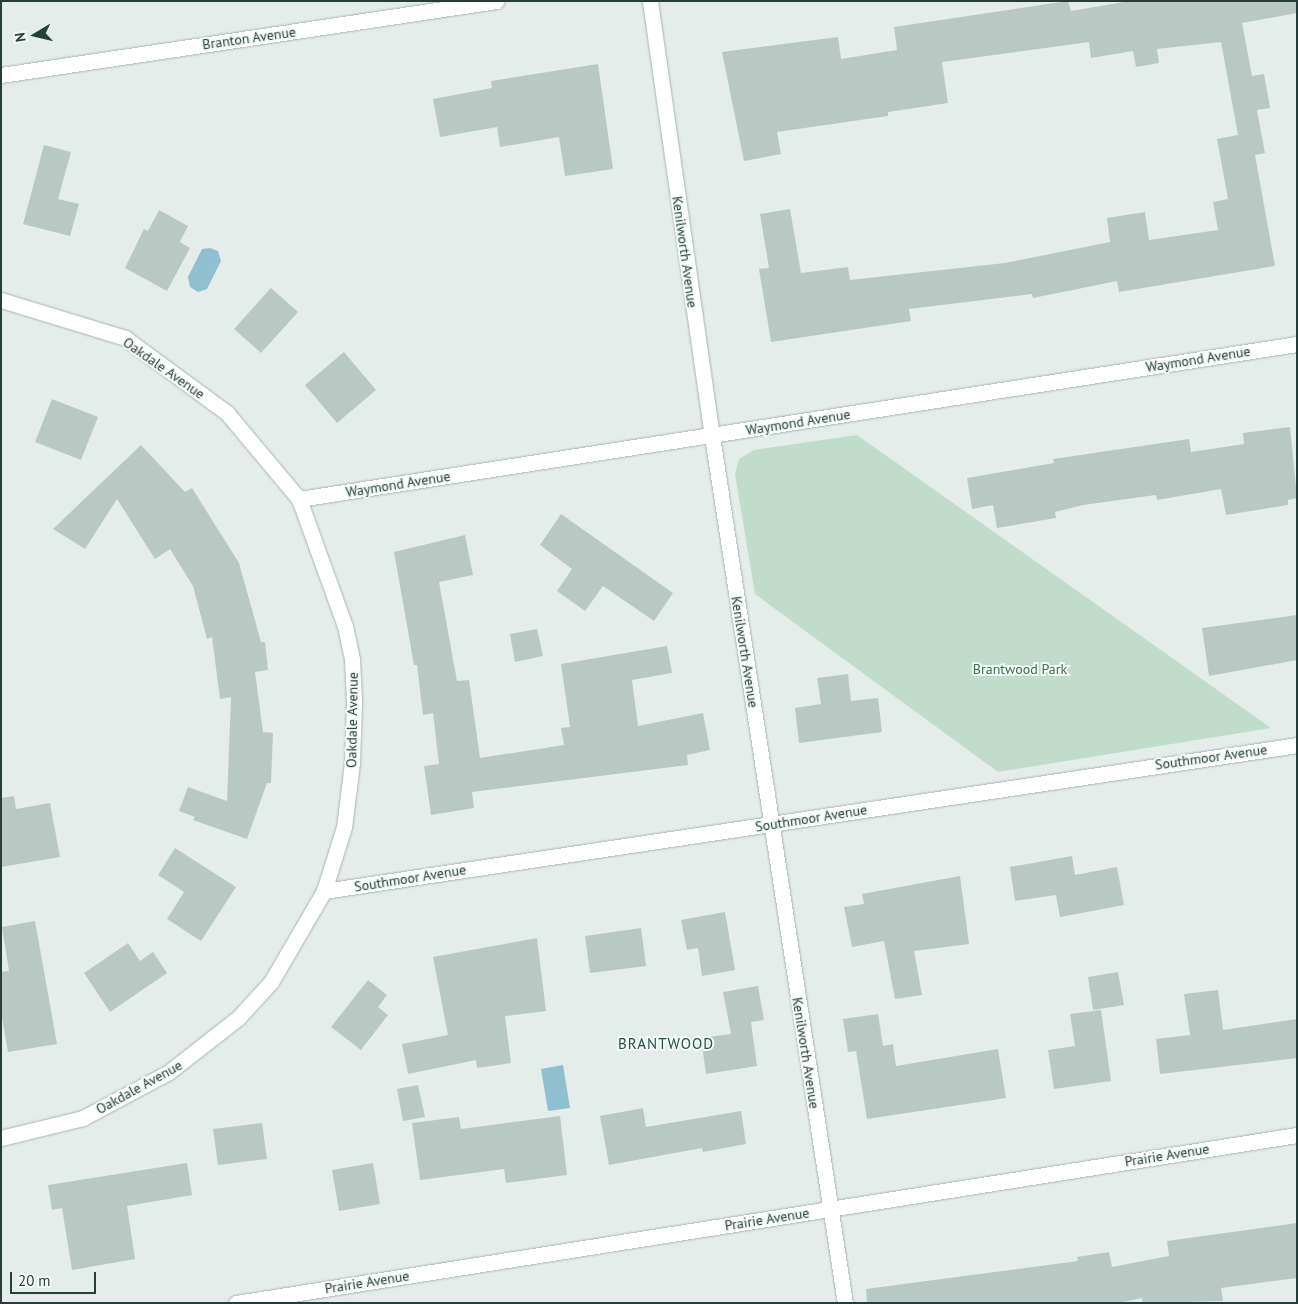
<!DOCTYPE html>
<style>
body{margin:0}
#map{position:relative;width:1298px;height:1304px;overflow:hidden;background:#e4edea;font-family:"PT Sans",sans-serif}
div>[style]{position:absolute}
.green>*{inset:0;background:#bfddca}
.water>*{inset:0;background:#90bfcf}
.building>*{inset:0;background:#bac8c3}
.roads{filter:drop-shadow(0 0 1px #a7b5b2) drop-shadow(0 0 1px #a7b5b2)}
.minor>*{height:15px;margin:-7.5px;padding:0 7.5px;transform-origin:7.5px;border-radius:7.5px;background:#fff}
span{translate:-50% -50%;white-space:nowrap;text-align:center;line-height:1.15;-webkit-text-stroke:4px #f5faf8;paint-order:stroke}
.street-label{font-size:14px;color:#253e3a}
.park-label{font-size:14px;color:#317350}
.neighbourhood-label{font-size:15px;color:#214f48;letter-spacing:1px}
.frame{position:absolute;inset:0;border:2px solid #253e3a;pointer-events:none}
.north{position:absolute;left:10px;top:10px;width:50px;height:50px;-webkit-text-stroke:4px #f5faf8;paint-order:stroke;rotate:261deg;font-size:14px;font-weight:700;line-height:20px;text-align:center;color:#253e3a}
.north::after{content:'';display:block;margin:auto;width:18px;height:22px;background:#253e3a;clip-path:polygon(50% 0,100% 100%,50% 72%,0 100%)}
.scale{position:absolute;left:10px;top:1272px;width:86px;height:22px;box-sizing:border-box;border:2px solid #253e3a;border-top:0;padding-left:6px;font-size:15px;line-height:18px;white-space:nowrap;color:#253e3a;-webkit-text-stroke:4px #f5faf8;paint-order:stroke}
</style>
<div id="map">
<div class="green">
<div style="clip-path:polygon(857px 435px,1271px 728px,998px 772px,755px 594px,735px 474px,739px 459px,754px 450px)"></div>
</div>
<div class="water">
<div style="clip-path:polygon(210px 248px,218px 251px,221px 261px,207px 289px,198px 292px,190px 287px,188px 277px,202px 249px)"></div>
<div style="clip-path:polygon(563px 1065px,570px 1108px,548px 1111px,541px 1069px)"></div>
</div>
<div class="building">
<div style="clip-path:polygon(1068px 1px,1071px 11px,1130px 1px,1296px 1px,1297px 13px,1242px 23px,1252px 76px,1264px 74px,1270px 108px,1257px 110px,1265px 153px,1255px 155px,1275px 266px,1119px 292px,1117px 281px,1033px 298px,1032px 294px,909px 309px,911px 321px,771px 342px,759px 269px,769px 268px,760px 214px,790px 209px,801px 273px,848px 267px,850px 280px,1005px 263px,1110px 242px,1107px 218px,1145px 212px,1149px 240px,1218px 230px,1213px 202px,1228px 199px,1217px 139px,1238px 135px,1221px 42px,1157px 49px,1159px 63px,1136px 67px,1133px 51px,1091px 58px,1089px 42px,942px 62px,948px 103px,888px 112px,888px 116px,777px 132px,781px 154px,744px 161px,722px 52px,838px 37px,841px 59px,897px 50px,894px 27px)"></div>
<div style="clip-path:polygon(598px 64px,613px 169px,565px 176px,559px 137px,500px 147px,497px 127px,440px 137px,433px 99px,492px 88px,491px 81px)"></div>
<div style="clip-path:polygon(44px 145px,71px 152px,58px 199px,79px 204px,70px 236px,23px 224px)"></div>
<div style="clip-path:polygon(159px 210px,188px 226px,180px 242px,190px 248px,167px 291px,125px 268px,144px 229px,148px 231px)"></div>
<div style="clip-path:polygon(271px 288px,298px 312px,261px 353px,234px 329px)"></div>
<div style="clip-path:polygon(344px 352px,376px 390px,337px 423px,305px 385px)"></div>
<div style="clip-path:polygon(52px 399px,98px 417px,81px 460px,35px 442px)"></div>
<div style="clip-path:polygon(1290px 427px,1297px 498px,1288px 500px,1288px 505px,1226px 515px,1221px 489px,1157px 500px,1156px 495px,1083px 505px,1055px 512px,1056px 518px,997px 528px,993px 505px,972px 509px,967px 478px,1054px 463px,1053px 459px,1189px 439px,1191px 452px,1244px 444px,1243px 433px)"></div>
<div style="clip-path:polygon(141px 445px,185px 492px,192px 488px,239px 563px,261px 642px,265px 642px,268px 670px,255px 672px,263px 732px,273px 733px,271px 783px,267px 783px,247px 839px,193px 820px,195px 817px,179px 811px,188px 787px,227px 801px,231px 697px,220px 699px,212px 637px,207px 639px,193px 586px,170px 549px,155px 559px,117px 499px,85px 549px,53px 529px)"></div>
<div style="clip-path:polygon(561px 514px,673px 593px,654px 621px,603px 586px,585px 611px,557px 591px,572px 569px,540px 545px)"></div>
<div style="clip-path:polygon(465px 535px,473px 575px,439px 582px,457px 681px,469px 680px,480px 758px,564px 745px,561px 728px,570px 727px,561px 664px,667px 646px,672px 673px,632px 680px,638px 726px,703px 713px,710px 750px,687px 755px,688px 765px,472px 792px,474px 808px,431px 815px,424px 766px,439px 764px,433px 713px,423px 715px,417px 665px,414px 665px,394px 552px)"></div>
<div style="clip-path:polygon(1297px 615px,1297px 660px,1209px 676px,1202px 628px)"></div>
<div style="clip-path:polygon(537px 629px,543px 656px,515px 662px,510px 634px)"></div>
<div style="clip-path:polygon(848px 674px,851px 701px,878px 698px,882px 732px,799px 743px,795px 708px,821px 704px,817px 678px)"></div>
<div style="clip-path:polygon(14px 796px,16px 809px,50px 803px,60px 857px,1px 867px,1px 798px)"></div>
<div style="clip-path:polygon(175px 848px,236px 887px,201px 941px,167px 919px,184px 892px,158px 875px)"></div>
<div style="clip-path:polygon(1072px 856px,1075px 875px,1117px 867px,1124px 905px,1060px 917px,1056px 895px,1015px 901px,1010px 867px)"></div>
<div style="clip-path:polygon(960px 876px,969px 944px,914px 951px,922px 995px,895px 999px,884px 941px,852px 947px,844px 907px,864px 904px,862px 894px)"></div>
<div style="clip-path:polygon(725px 912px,735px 970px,702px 976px,698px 948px,687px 950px,681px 920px)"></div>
<div style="clip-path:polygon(35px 921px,57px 1044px,8px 1052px,1px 1012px,1px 972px,9px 971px,2px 927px)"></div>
<div style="clip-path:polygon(641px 928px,646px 966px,590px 973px,585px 936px)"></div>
<div style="clip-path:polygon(537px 938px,546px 1011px,505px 1016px,511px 1063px,477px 1068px,476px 1060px,408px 1074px,402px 1044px,448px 1035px,433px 957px)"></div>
<div style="clip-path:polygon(128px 943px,140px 961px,153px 952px,167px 973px,110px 1012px,84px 973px)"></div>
<div style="clip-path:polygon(1118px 972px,1124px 1005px,1093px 1010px,1088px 977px)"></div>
<div style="clip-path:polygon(368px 980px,387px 995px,378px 1007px,388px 1015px,361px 1050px,331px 1027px)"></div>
<div style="clip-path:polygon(758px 986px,764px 1020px,751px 1022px,757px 1066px,706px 1074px,701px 1038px,731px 1034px,723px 992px)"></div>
<div style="clip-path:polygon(1218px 990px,1223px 1030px,1297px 1019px,1297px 1058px,1160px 1074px,1156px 1039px,1190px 1035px,1184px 994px)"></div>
<div style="clip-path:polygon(1101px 1010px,1111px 1081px,1054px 1089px,1048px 1050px,1075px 1046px,1070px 1014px)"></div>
<div style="clip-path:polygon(878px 1014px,883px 1046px,893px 1044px,896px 1066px,998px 1049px,1006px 1098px,867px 1119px,856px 1051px,848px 1052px,843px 1019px)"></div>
<div style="clip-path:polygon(418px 1085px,425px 1117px,403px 1121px,397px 1089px)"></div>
<div style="clip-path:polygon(643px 1108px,646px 1127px,741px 1111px,746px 1144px,703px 1152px,702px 1148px,609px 1165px,600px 1116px)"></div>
<div style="clip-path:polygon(560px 1116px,567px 1175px,506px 1183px,504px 1169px,420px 1180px,412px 1123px,459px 1117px,461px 1129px)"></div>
<div style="clip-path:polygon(262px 1123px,267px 1159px,218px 1165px,213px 1129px)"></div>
<div style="clip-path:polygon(187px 1163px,192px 1195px,127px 1206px,135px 1259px,72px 1270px,62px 1208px,52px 1210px,48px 1185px)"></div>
<div style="clip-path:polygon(373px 1163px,380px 1204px,339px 1211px,332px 1170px)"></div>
<div style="clip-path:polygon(1297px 1223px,1297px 1278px,1221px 1288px,1223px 1301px,1143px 1303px,1142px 1298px,1118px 1303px,867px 1303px,866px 1289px,1078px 1261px,1077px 1257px,1109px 1252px,1112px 1267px,1169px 1256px,1167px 1241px)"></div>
</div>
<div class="roads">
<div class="minor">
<div style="left:650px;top:1px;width:439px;rotate:81.9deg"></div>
<div style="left:712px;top:436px;width:877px;rotate:81.28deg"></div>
<div style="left:1px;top:75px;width:501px;rotate:-8.49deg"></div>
<div style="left:1px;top:300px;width:130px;rotate:17deg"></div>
<div style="left:125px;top:338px;width:127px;rotate:36.3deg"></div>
<div style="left:227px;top:413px;width:112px;rotate:50.1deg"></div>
<div style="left:299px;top:499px;width:135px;rotate:70.1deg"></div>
<div style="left:345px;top:626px;width:34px;rotate:78deg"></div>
<div style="left:352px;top:659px;width:43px;rotate:87.3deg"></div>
<div style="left:354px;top:702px;width:61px;rotate:91.9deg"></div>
<div style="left:352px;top:763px;width:64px;rotate:97.1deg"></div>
<div style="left:344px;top:827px;width:67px;rotate:107.4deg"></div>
<div style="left:324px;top:891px;width:105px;rotate:120.2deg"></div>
<div style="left:271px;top:982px;width:49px;rotate:132.5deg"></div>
<div style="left:238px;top:1018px;width:88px;rotate:142deg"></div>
<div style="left:169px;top:1072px;width:98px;rotate:151.9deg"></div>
<div style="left:83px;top:1118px;width:84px;rotate:166.3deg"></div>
<div style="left:299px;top:499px;width:1010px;rotate:-8.83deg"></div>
<div style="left:324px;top:891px;width:984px;rotate:-8.53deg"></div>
<div style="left:236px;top:1303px;width:1074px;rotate:-9deg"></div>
</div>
</div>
<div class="street-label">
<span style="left:249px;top:38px;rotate:-8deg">Branton Avenue</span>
<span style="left:685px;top:252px;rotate:82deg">Kenilworth Avenue</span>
<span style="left:1198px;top:359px;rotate:-9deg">Waymond Avenue</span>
<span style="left:164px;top:368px;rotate:35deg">Oakdale Avenue</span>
<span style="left:798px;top:422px;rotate:-9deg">Waymond Avenue</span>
<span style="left:398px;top:484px;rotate:-9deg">Waymond Avenue</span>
<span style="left:745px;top:652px;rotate:81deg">Kenilworth Avenue</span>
<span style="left:352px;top:720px;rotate:-89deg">Oakdale Avenue</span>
<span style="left:1211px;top:757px;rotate:-8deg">Southmoor Avenue</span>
<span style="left:811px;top:818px;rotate:-9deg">Southmoor Avenue</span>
<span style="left:410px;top:878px;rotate:-9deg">Southmoor Avenue</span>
<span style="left:806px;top:1053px;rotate:81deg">Kenilworth Avenue</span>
<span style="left:139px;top:1087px;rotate:-29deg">Oakdale Avenue</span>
<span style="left:1167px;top:1155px;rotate:-9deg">Prairie Avenue</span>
<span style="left:767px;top:1219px;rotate:-9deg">Prairie Avenue</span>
<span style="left:367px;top:1282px;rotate:-9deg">Prairie Avenue</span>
</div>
<div class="park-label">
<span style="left:1020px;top:669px">Brantwood Park</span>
</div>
<div class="neighbourhood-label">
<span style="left:666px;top:1044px">BRANTWOOD</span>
</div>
<div class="frame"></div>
<div class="north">N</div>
<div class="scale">20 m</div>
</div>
